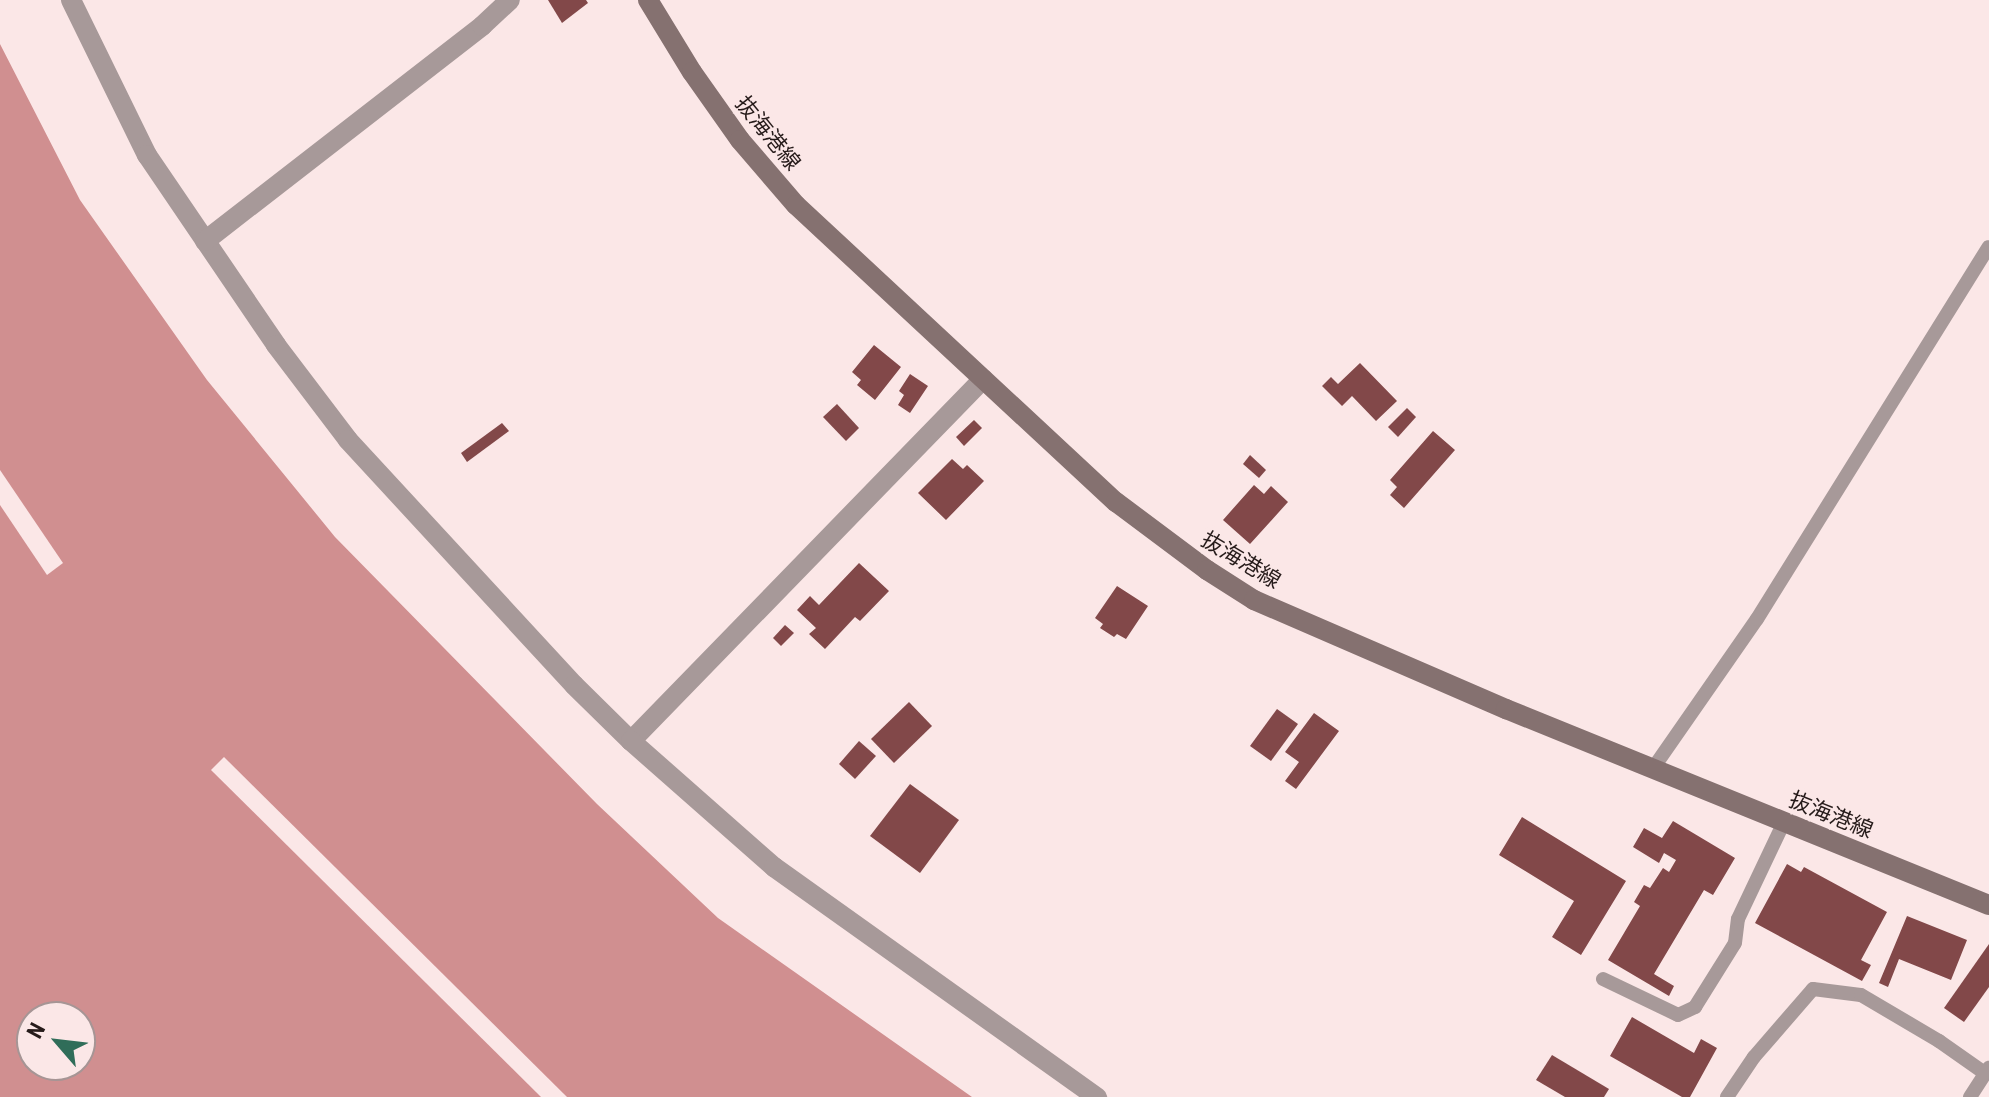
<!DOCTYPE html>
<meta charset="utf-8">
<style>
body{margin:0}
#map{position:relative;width:1989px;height:1097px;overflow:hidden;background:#fbe7e7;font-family:"Roboto Condensed","Noto Sans JP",sans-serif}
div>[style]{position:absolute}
.water>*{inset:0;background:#d08f90}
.pier>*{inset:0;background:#fbe7e7}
.building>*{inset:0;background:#824849}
.service>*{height:14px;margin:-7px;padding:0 7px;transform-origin:7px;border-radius:7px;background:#a79999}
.minor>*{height:20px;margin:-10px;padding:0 10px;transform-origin:10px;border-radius:10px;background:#a79999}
.secondary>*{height:20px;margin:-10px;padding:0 10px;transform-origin:10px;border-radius:10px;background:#857170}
span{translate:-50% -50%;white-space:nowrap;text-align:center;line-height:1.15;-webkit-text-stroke:8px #fbe7e7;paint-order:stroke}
.street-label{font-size:22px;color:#261b1a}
.north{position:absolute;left:16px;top:1001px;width:80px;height:80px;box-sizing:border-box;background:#fbe7e7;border:2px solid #a69595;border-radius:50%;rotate:298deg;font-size:22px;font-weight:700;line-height:32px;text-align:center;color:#261b1a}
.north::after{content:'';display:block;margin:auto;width:28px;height:36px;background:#306d59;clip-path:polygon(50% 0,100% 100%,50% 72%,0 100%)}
</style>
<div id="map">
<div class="water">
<div style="clip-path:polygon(evenodd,0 44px,80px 200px,207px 380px,335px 537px,597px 804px,718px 918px,972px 1097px,0 1097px,0 44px,32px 1017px,80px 1017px,80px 1065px,32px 1065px,32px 1017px)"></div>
</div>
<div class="pier">
<div style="clip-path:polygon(0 470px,63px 563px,47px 575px,0 505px)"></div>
<div style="clip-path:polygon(224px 757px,567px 1097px,541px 1097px,211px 770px)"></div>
</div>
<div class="building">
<div style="clip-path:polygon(548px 0,586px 0,588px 3px,562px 23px)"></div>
<div style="clip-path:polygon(874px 345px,901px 367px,875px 400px,857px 385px,861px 380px,852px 372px)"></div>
<div style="clip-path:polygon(1360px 363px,1397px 401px,1376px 421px,1352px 396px,1342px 406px,1322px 386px,1331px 377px,1338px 384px)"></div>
<div style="clip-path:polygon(910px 374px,928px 386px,910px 413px,898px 405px,904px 395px,899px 391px)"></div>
<div style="clip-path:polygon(837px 404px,859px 428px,846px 441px,823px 417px)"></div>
<div style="clip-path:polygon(1407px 408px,1416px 417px,1398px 437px,1388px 427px)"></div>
<div style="clip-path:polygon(974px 420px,982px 428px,964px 446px,956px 437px)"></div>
<div style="clip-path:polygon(502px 423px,509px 431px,467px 462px,461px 453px)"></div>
<div style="clip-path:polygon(1433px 431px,1455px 450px,1404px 508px,1390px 495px,1397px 487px,1390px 480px)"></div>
<div style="clip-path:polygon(1250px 455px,1266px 470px,1259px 478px,1243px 464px)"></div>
<div style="clip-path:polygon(952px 459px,963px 469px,967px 465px,984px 481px,946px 520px,918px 493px)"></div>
<div style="clip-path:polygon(1254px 485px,1264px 494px,1271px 486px,1288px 502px,1250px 544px,1223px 520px)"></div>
<div style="clip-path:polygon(859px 563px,889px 591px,860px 621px,855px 617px,825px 649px,809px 634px,816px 628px,797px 610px,810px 596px,819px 605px)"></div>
<div style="clip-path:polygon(1117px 586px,1148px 606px,1126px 639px,1117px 634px,1114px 637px,1100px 628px,1103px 624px,1095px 618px)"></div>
<div style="clip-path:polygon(785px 625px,794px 633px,781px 646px,773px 638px)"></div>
<div style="clip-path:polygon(909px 702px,932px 726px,894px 763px,871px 739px)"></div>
<div style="clip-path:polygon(1277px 709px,1298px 724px,1271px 761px,1250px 746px)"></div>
<div style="clip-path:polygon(1314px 713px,1339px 731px,1296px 789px,1285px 781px,1299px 762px,1285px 752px)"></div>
<div style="clip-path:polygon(859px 741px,876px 756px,855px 779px,839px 764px)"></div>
<div style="clip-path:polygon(910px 784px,959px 820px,920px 873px,870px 836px)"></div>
<div style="clip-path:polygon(1522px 817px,1626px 881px,1581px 955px,1552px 937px,1574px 901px,1499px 855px)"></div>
<div style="clip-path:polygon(1673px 821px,1735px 858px,1713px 895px,1704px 890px,1654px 974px,1674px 986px,1669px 996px,1608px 960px,1640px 906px,1634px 902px,1644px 885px,1650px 888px,1663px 868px,1669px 872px,1676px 860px,1664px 853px,1659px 863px,1633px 847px,1644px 828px,1662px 838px)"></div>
<div style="clip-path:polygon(1787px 864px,1801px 872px,1804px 867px,1887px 912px,1861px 960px,1871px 965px,1862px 981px,1755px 923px)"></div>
<div style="clip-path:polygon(1907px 916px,1967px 940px,1951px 980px,1899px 959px,1888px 987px,1879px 983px)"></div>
<div style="clip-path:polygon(1989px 944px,1989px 987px,1964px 1022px,1944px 1008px)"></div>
<div style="clip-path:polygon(1632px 1017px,1694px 1053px,1701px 1039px,1717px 1048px,1690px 1097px,1682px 1097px,1610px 1056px)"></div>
<div style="clip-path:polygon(1552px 1055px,1609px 1089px,1604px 1097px,1565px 1097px,1536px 1080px)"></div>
</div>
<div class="service">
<div style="left:1654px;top:767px;width:180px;rotate:-55.2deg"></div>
<div style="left:1757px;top:619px;width:438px;rotate:-58.1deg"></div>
<div style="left:1603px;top:979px;width:83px;rotate:25.6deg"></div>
<div style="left:1678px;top:1015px;width:19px;rotate:-25deg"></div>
<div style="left:1695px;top:1007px;width:75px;rotate:-58deg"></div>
<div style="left:1735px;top:943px;width:24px;rotate:-83deg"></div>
<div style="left:1738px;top:919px;width:107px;rotate:-64.6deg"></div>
<div style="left:1727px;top:1097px;width:48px;rotate:-56deg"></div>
<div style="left:1754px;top:1057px;width:90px;rotate:-49.1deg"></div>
<div style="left:1813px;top:989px;width:48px;rotate:7.1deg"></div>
<div style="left:1861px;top:995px;width:91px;rotate:30.5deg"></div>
<div style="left:1939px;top:1041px;width:57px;rotate:35.1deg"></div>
<div style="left:1970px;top:1097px;width:35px;rotate:-57deg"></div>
</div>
<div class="minor">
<div style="left:71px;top:0;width:173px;rotate:63.9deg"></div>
<div style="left:147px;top:155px;width:230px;rotate:55.8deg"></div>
<div style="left:276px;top:345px;width:119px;rotate:52.8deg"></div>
<div style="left:348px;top:440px;width:333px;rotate:47.3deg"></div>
<div style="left:574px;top:685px;width:80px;rotate:44.5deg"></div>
<div style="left:631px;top:741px;width:505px;rotate:-45.8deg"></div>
<div style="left:205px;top:241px;width:351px;rotate:-37.8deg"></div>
<div style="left:482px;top:26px;width:38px;rotate:-43deg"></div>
<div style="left:631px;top:741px;width:191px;rotate:41.4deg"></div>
<div style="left:774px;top:867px;width:397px;rotate:35.5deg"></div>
</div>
<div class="secondary">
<div style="left:648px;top:0;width:84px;rotate:58.6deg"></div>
<div style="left:692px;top:72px;width:83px;rotate:54.8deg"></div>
<div style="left:740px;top:140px;width:86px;rotate:49.3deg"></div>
<div style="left:796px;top:205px;width:437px;rotate:42.9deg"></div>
<div style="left:1116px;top:502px;width:114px;rotate:36.8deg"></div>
<div style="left:1207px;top:570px;width:56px;rotate:32.6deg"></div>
<div style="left:1254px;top:600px;width:275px;rotate:23.4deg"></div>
<div style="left:1506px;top:709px;width:521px;rotate:22.09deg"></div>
</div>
<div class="street-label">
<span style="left:768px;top:133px;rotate:51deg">抜海港線</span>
<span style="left:1241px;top:560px;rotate:31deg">抜海港線</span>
<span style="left:1831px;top:815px;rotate:22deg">抜海港線</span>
</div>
<div class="north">N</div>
</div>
